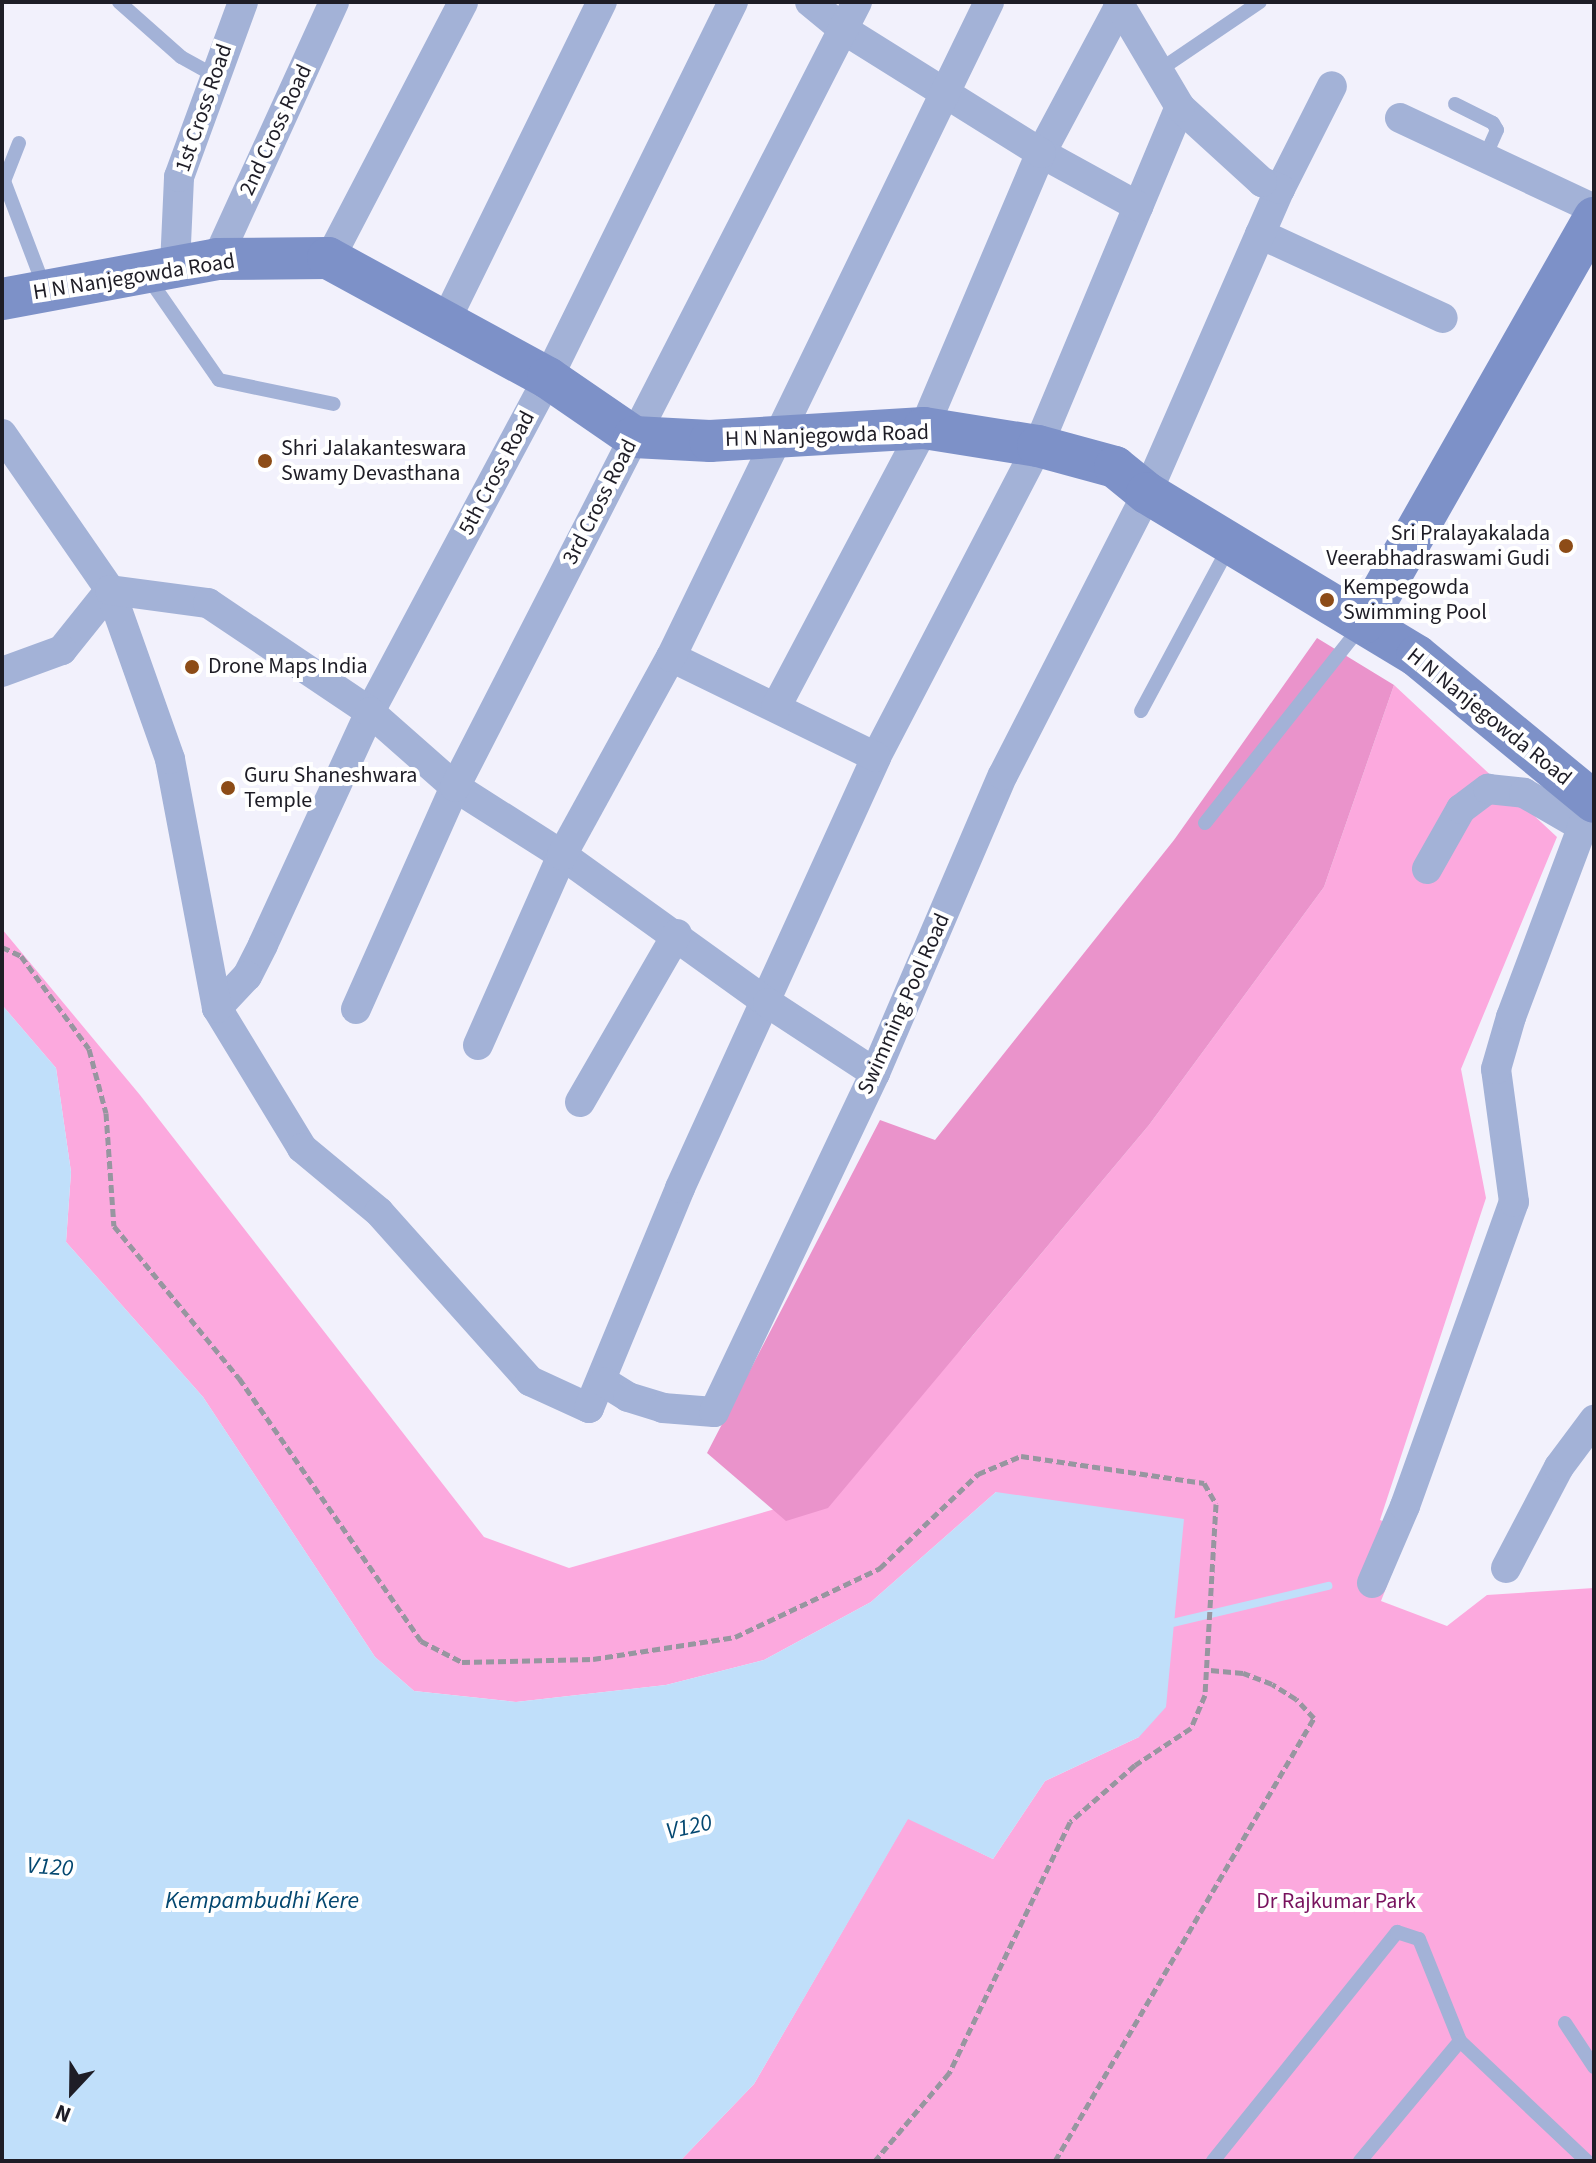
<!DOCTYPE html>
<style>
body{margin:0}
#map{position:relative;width:1596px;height:2163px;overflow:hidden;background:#f2f1fc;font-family:"Source Sans 3",sans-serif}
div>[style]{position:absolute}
.green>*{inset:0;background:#fca9de}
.forest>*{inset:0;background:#ea93cb}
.water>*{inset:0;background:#c0dffa}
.stream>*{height:8px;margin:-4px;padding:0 4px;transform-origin:4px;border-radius:4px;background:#c0dffa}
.path>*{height:5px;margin-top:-2.5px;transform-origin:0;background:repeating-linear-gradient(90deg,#9796a0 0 8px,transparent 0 12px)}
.lane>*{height:14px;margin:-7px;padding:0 7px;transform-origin:7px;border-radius:7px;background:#a3b2d7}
.street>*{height:30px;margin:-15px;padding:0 15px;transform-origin:15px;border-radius:15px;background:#a3b2d7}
.secondary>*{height:42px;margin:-21px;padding:0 21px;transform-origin:21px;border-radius:21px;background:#7d91c8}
.dots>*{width:22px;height:22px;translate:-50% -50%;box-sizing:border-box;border:4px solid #fff;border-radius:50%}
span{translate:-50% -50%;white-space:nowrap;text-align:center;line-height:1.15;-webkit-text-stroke:8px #fff;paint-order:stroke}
.street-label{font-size:22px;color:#1e1d26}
.poi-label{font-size:22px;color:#1e1d26}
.left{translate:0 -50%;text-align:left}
.right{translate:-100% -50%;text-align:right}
.park-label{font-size:22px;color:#78125e}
.water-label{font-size:24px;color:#034770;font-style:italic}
.frame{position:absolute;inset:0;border:4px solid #1e1d26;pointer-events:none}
.north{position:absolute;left:32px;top:2051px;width:80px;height:80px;-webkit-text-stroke:6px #fff;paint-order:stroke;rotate:202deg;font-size:22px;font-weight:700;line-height:32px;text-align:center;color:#1e1d26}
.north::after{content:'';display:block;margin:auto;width:28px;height:36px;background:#1e1d26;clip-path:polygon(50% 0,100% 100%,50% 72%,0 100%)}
</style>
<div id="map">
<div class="green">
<div style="clip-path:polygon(1394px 685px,1557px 837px,1461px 1069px,1486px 1198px,1380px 1520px,1408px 1531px,1381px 1601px,1447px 1626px,1487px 1595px,1594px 1588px,1594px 2161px,680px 2161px,754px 2084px,908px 1818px,993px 1859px,1045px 1781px,1139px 1737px,996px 1492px,871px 1602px,764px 1660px,666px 1685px,516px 1702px,414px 1691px,375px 1657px,203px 1397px,66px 1242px,71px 1172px,56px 1068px,2px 1005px,2px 929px,140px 1095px,484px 1537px,569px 1568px,796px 1503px,963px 1347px,1149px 1125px,1324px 887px)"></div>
</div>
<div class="forest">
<div style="clip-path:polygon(1317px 638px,1394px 685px,1324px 887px,1149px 1125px,828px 1508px,786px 1521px,707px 1453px,880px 1120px,935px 1140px,1174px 840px)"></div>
</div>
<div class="water">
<div style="clip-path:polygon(2px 1005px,56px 1068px,71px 1172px,66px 1242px,203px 1397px,375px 1657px,414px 1691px,516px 1702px,666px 1685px,764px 1660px,871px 1602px,996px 1492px,1184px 1519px,1166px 1707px,1139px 1737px,1045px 1781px,993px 1859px,908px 1819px,754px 2084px,680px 2161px,2px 2161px)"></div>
</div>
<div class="stream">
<div style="left:1164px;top:1625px;width:169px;rotate:-13.4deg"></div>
</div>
<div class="path">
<div style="left:2px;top:947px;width:21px;rotate:25deg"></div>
<div style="left:21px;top:956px;width:115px;rotate:53.8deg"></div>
<div style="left:89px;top:1049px;width:66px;rotate:75.1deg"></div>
<div style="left:106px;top:1113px;width:113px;rotate:86deg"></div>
<div style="left:114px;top:1226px;width:197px;rotate:50.6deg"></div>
<div style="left:239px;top:1378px;width:320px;rotate:55.3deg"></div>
<div style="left:421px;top:1641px;width:46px;rotate:27.1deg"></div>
<div style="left:462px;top:1662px;width:131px;rotate:-1.3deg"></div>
<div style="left:593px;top:1659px;width:144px;rotate:-8.8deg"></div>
<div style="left:735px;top:1637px;width:161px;rotate:-25.4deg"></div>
<div style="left:880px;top:1568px;width:136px;rotate:-43.8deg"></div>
<div style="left:978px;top:1474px;width:47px;rotate:-22.7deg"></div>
<div style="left:1021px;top:1456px;width:185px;rotate:8.4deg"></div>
<div style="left:1204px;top:1483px;width:24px;rotate:60deg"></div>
<div style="left:1216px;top:1504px;width:191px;rotate:93.3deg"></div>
<div style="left:1205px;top:1695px;width:36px;rotate:113deg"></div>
<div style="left:1191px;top:1728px;width:67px;rotate:146.5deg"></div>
<div style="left:1135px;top:1765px;width:86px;rotate:138.8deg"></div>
<div style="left:1070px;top:1822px;width:279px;rotate:115.7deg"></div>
<div style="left:949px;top:2073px;width:115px;rotate:130.1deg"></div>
<div style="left:1055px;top:2161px;width:513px;rotate:-59.69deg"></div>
<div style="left:1314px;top:1718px;width:26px;rotate:-133deg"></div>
<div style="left:1296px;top:1699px;width:28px;rotate:-148deg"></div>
<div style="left:1272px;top:1684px;width:31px;rotate:-159deg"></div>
<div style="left:1243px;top:1673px;width:36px;rotate:-175deg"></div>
</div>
<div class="lane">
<div style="left:119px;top:2px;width:83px;rotate:41.6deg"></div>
<div style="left:181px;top:57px;width:38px;rotate:29deg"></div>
<div style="left:1158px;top:71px;width:123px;rotate:-34.1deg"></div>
<div style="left:1455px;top:104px;width:42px;rotate:26.6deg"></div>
<div style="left:1493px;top:123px;width:8px;rotate:60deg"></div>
<div style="left:1497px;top:130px;width:30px;rotate:114deg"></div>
<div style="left:19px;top:143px;width:41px;rotate:111.5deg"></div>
<div style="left:4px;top:181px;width:116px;rotate:69.2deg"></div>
<div style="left:147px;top:276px;width:126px;rotate:55.3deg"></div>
<div style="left:219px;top:380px;width:117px;rotate:11.8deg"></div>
<div style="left:1141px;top:711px;width:186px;rotate:-61.8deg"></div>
<div style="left:1205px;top:823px;width:251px;rotate:-51.6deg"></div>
<div style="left:1565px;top:2023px;width:53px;rotate:56.6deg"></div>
<div style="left:1213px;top:2161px;width:294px;rotate:-51.2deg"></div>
<div style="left:1397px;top:1932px;width:23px;rotate:18deg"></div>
<div style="left:1419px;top:1939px;width:110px;rotate:68.1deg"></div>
<div style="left:1460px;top:2041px;width:175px;rotate:43.4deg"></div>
<div style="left:1360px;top:2161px;width:156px;rotate:-50.2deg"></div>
</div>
<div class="street">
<div style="left:733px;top:2px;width:419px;rotate:116.2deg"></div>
<div style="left:548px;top:378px;width:378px;rotate:118.1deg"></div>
<div style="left:370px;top:712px;width:256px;rotate:114.7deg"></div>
<div style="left:263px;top:945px;width:35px;rotate:117deg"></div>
<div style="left:247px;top:976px;width:44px;rotate:133.2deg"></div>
<div style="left:217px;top:1008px;width:164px;rotate:58.7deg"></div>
<div style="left:302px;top:1148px;width:100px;rotate:39.7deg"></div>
<div style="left:379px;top:1212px;width:227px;rotate:48.2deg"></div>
<div style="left:530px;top:1381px;width:65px;rotate:24.6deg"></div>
<div style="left:589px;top:1408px;width:238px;rotate:-67.5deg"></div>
<div style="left:680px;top:1188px;width:473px;rotate:-65.5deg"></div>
<div style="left:876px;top:757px;width:351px;rotate:-62.5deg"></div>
<div style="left:1038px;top:446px;width:368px;rotate:-67.3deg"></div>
<div style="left:1119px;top:7px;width:166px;rotate:118.1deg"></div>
<div style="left:1041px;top:153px;width:111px;rotate:28.7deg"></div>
<div style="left:1400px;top:118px;width:214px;rotate:25.1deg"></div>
<div style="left:1280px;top:189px;width:115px;rotate:-63.2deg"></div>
<div style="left:1260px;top:234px;width:201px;rotate:24.7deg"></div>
<div style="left:330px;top:258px;width:288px;rotate:-62.5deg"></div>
<div style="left:217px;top:259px;width:282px;rotate:-65.5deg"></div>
<div style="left:175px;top:266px;width:89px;rotate:-87.4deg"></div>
<div style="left:179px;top:177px;width:186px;rotate:-69.9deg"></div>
<div style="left:444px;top:324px;width:359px;rotate:-63.9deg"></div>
<div style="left:2px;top:434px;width:190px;rotate:55.3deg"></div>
<div style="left:110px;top:590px;width:77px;rotate:128.7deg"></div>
<div style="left:62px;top:650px;width:64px;rotate:159.9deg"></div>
<div style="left:671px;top:657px;width:228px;rotate:26deg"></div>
<div style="left:776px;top:707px;width:316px;rotate:-62.1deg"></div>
<div style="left:924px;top:428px;width:299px;rotate:-67deg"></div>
<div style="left:1041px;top:153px;width:232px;rotate:-148deg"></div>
<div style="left:844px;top:30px;width:44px;rotate:-140.5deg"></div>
<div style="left:1427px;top:869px;width:69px;rotate:-60.5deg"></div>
<div style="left:1461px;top:809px;width:34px;rotate:-37deg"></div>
<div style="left:1488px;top:789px;width:36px;rotate:6deg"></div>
<div style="left:1524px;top:793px;width:68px;rotate:30deg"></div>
<div style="left:217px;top:1008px;width:253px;rotate:-100.7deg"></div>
<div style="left:170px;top:759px;width:179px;rotate:-109.5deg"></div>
<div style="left:110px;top:590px;width:99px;rotate:7.6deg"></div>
<div style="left:208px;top:603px;width:195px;rotate:33.9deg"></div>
<div style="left:370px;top:712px;width:113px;rotate:41.4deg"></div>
<div style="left:455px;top:787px;width:127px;rotate:32.4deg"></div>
<div style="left:562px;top:855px;width:254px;rotate:35.7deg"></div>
<div style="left:768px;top:1003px;width:128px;rotate:33.2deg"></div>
<div style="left:356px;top:1009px;width:243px;rotate:-66deg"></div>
<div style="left:455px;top:787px;width:882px;rotate:-62.88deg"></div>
<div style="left:478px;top:1045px;width:208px;rotate:-66.1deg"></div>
<div style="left:562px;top:855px;width:226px;rotate:-61.2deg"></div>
<div style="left:671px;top:657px;width:728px;rotate:-64.1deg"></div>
<div style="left:580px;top:1102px;width:194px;rotate:-60deg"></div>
<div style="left:604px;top:1382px;width:28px;rotate:32deg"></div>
<div style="left:628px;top:1397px;width:37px;rotate:17deg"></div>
<div style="left:663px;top:1408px;width:51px;rotate:4.5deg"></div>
<div style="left:714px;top:1412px;width:375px;rotate:-64.6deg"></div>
<div style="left:875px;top:1073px;width:324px;rotate:-66.8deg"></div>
<div style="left:1003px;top:775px;width:317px;rotate:-62.9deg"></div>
<div style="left:1147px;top:493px;width:332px;rotate:-66.4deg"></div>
<div style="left:1280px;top:189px;width:19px;rotate:-159deg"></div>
<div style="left:1262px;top:182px;width:111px;rotate:-137.6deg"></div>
<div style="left:1180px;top:107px;width:122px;rotate:-120.6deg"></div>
<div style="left:1506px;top:1568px;width:114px;rotate:-62.3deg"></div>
<div style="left:1559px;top:1467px;width:59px;rotate:-53.3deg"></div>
<div style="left:1372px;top:1583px;width:84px;rotate:-66.8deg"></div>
<div style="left:1405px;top:1506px;width:323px;rotate:-70.3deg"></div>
<div style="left:1514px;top:1202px;width:134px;rotate:-97.7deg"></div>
<div style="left:1496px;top:1069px;width:54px;rotate:-73.9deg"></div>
<div style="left:1511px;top:1017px;width:231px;rotate:-69.4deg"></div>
</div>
<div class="secondary">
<div style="left:2px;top:299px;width:219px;rotate:-10.5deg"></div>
<div style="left:217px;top:259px;width:111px;rotate:-0.5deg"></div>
<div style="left:328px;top:258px;width:251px;rotate:28.6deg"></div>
<div style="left:548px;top:378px;width:104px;rotate:34.5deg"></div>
<div style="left:634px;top:437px;width:76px;rotate:3deg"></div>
<div style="left:710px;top:441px;width:214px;rotate:-3.5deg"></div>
<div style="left:924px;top:428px;width:115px;rotate:9deg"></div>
<div style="left:1038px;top:446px;width:80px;rotate:15.3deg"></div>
<div style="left:1115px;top:467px;width:41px;rotate:39.1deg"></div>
<div style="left:1147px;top:493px;width:315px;rotate:31.1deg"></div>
<div style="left:1417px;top:656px;width:229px;rotate:39.5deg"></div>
<div style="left:1364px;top:623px;width:466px;rotate:-60.4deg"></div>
</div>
<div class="dots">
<div style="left:265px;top:461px;background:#8d4c17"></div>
<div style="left:1566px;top:546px;background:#8d4c17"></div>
<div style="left:1327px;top:600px;background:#8d4c17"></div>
<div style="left:192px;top:667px;background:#8d4c17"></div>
<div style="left:228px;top:788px;background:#8d4c17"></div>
</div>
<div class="street-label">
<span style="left:204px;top:108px;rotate:-71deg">1st Cross Road</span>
<span style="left:276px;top:130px;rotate:-65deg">2nd Cross Road</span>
<span style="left:134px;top:277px;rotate:-9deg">H N Nanjegowda Road</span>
<span style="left:827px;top:436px;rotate:-2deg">H N Nanjegowda Road</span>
<span style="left:497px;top:473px;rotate:-62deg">5th Cross Road</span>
<span style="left:600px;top:502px;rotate:-63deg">3rd Cross Road</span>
<span style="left:1489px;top:717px;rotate:39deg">H N Nanjegowda Road</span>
<span style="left:904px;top:1004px;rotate:-66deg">Swimming Pool Road</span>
</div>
<div class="poi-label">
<span class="left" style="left:281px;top:461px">Shri Jalakanteswara<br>Swamy Devasthana</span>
<span class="right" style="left:1550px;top:546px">Sri Pralayakalada<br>Veerabhadraswami Gudi</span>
<span class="left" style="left:1343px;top:600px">Kempegowda<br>Swimming Pool</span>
<span class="left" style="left:208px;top:667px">Drone Maps India</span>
<span class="left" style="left:244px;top:788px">Guru Shaneshwara<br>Temple</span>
</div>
<div class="park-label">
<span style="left:1336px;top:1902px">Dr Rajkumar Park</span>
</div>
<div class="water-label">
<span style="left:689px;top:1827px;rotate:-13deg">V120</span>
<span style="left:50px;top:1867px;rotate:4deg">V120</span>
<span style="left:262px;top:1901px">Kempambudhi Kere</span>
</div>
<div class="frame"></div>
<div class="north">N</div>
</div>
